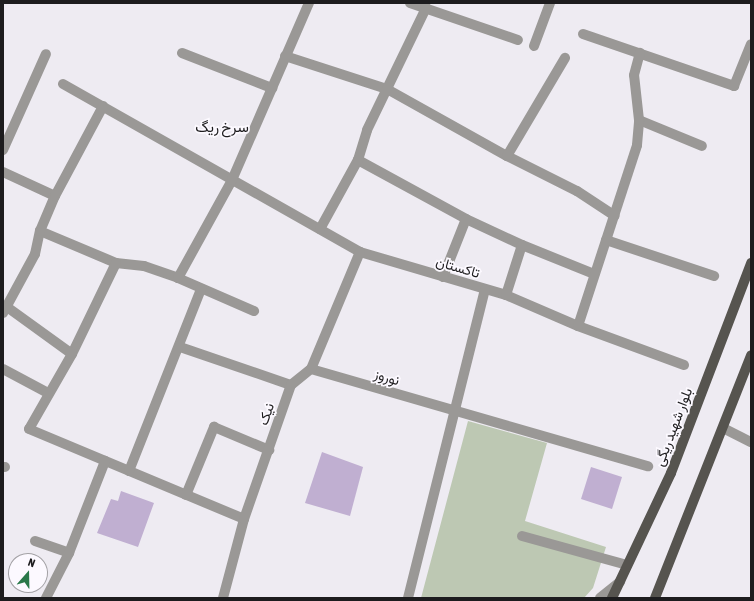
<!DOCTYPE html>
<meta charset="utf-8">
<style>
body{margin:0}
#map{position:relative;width:754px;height:601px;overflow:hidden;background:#eeebf2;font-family:"Asap Condensed",Vazirmatn,sans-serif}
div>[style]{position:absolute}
.green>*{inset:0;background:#bdc8b3}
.building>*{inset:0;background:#c0afd1}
.minor>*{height:10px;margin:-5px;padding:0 5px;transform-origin:5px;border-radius:5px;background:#9a9896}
.major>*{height:10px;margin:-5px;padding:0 5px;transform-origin:5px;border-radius:5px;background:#56544f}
span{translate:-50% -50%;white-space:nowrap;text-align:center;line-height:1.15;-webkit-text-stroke:3.5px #fcf9ff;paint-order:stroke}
.street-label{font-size:14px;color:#1d1c1e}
.neighbourhood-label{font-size:15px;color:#1d1c1e}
.frame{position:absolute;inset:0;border:4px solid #1d1c1e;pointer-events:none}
.north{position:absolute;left:8px;top:553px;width:40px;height:40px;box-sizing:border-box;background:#fcf9ff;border:1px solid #a3a1a5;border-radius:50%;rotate:20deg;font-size:11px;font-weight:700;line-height:16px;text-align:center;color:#1d1c1e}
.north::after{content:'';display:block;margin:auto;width:14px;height:18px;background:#297849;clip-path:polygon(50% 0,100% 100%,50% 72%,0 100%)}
</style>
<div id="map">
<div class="green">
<div style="clip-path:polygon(468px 421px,547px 443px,525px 521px,606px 547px,593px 588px,584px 598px,421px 598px)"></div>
</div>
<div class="building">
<div style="clip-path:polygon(322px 452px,363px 467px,350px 516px,305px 503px)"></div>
<div style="clip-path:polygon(591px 467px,622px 477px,612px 509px,581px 499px)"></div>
<div style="clip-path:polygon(121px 491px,154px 503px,138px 547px,97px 533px,111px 499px,118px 501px)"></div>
</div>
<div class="minor">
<div style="left:410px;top:3px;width:114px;rotate:18.9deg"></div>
<div style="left:583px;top:34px;width:160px;rotate:19deg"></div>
<div style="left:734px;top:86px;width:45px;rotate:-68deg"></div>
<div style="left:534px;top:46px;width:46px;rotate:-69.6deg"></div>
<div style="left:182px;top:53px;width:97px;rotate:21.3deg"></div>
<div style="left:285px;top:56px;width:107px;rotate:17.9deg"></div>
<div style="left:387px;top:89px;width:137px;rotate:29.2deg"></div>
<div style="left:507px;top:156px;width:78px;rotate:26.6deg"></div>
<div style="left:577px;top:191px;width:45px;rotate:33.3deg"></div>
<div style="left:63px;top:84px;width:341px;rotate:29.5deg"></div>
<div style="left:360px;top:252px;width:152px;rotate:16.4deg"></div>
<div style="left:506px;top:295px;width:78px;rotate:23.3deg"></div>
<div style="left:578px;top:326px;width:113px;rotate:20.2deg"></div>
<div style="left:639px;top:120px;width:68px;rotate:22.4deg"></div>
<div style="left:3px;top:150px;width:105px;rotate:-65.9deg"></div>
<div style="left:507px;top:156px;width:114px;rotate:-59.4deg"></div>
<div style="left:358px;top:160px;width:123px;rotate:28.6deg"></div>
<div style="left:466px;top:219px;width:62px;rotate:24.9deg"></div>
<div style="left:522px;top:245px;width:78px;rotate:21.9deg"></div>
<div style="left:3px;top:172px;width:57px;rotate:24.8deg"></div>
<div style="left:320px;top:229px;width:79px;rotate:-61.2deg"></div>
<div style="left:358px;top:160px;width:31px;rotate:-73deg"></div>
<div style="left:367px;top:130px;width:136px;rotate:-64.2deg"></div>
<div style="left:40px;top:231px;width:82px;rotate:22.8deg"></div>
<div style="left:116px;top:263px;width:28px;rotate:6deg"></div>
<div style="left:144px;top:266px;width:36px;rotate:19deg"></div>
<div style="left:178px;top:278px;width:83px;rotate:23.5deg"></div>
<div style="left:606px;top:240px;width:114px;rotate:18.4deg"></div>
<div style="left:116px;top:263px;width:101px;rotate:115.8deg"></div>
<div style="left:72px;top:354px;width:86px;rotate:119.8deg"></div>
<div style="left:29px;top:429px;width:233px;rotate:22.7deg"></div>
<div style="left:443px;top:277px;width:62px;rotate:-68.4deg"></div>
<div style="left:178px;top:278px;width:112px;rotate:-61.1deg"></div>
<div style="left:232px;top:180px;width:193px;rotate:-66.5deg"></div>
<div style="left:506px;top:295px;width:52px;rotate:-72.3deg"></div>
<div style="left:7px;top:307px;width:80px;rotate:35.9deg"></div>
<div style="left:3px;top:313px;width:67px;rotate:-61.5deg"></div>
<div style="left:35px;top:254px;width:24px;rotate:-78deg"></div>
<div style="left:40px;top:231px;width:38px;rotate:-67deg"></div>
<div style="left:55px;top:196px;width:102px;rotate:-61.9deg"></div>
<div style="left:578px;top:326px;width:190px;rotate:-71.9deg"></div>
<div style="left:637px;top:145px;width:25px;rotate:-85deg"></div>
<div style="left:639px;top:120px;width:45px;rotate:-96.3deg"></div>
<div style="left:634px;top:75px;width:23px;rotate:-75deg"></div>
<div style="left:180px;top:347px;width:117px;rotate:18.9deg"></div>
<div style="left:3px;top:369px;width:51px;rotate:28.1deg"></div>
<div style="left:311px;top:369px;width:351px;rotate:16.1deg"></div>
<div style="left:723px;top:428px;width:31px;rotate:27deg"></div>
<div style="left:3px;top:467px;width:2px"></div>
<div style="left:129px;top:471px;width:196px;rotate:-68.4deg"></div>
<div style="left:186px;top:495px;width:74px;rotate:-67.6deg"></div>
<div style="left:214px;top:427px;width:60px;rotate:22.7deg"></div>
<div style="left:522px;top:536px;width:109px;rotate:15.4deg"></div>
<div style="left:35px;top:541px;width:36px;rotate:19deg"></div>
<div style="left:46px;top:598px;width:51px;rotate:-62.9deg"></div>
<div style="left:69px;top:553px;width:99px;rotate:-68.6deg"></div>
<div style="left:223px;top:598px;width:82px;rotate:-75.1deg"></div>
<div style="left:244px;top:519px;width:142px;rotate:-70.7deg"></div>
<div style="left:291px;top:385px;width:26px;rotate:-39deg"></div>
<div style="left:311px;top:369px;width:127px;rotate:-67.3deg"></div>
<div style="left:408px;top:598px;width:318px;rotate:-76deg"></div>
<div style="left:600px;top:598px;width:26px;rotate:-39deg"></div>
</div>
<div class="major">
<div style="left:612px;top:598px;width:138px;rotate:-64.7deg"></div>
<div style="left:671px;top:473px;width:225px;rotate:-69.1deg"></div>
<div style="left:655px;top:598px;width:261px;rotate:-68.4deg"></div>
</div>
<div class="street-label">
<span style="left:458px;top:267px;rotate:16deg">تاکستان</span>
<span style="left:387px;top:377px;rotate:17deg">نوروز</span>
<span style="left:266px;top:414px;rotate:-71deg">نیک</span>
<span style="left:673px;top:427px;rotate:-69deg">بلوار شهید ریگی</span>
</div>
<div class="neighbourhood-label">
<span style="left:222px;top:127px">سرخ ریگ</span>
</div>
<div class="frame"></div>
<div class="north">N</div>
</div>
